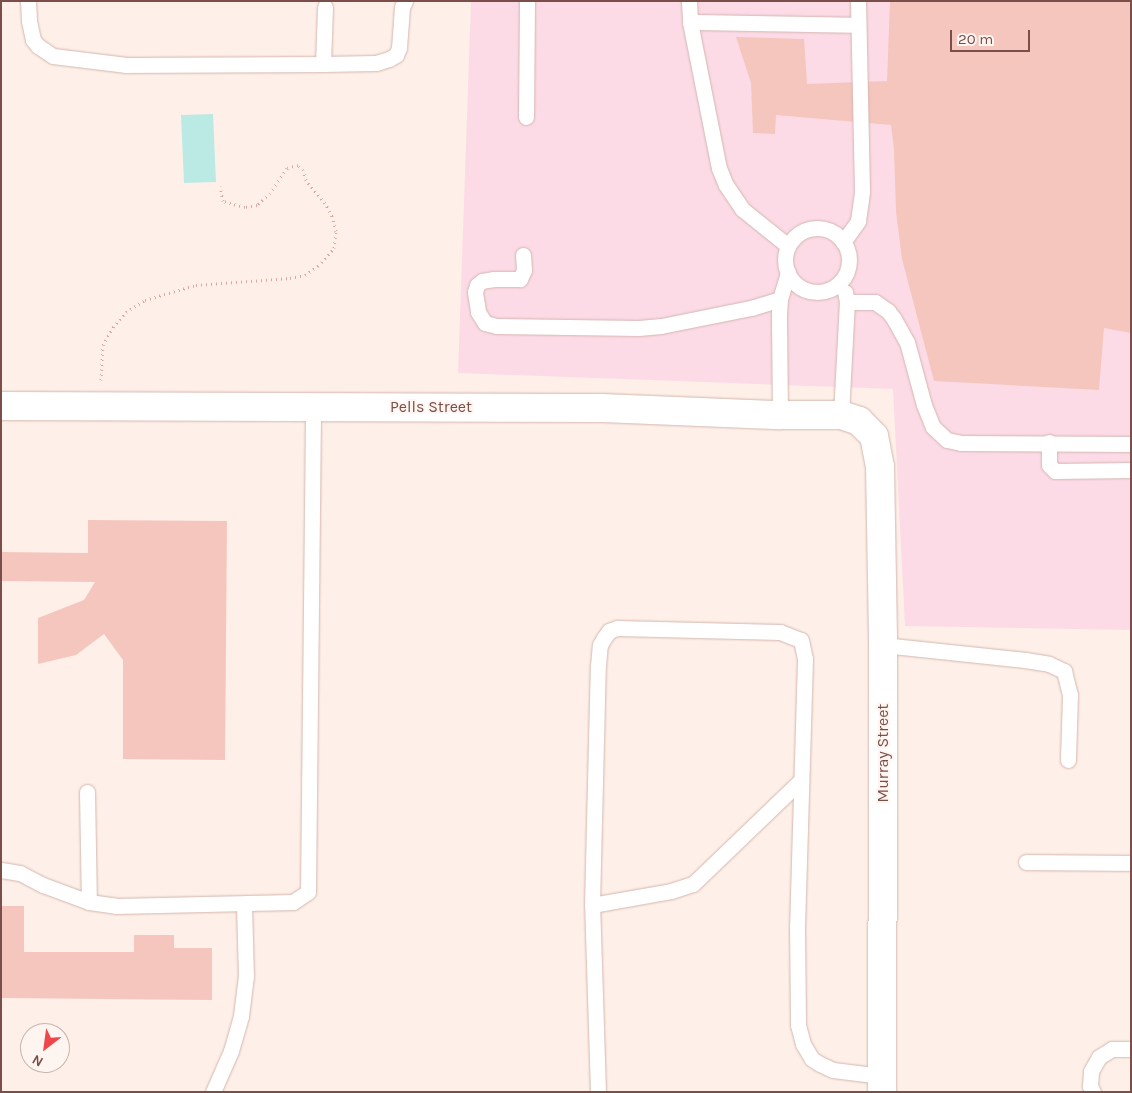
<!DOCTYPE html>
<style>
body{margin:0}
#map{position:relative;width:1132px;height:1093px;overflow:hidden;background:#fef0e8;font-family:Karla,sans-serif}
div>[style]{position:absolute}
.medical>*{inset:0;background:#fcdbe7}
.water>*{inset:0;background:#bbe9e4}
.building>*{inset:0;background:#f5c6be}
.path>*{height:3px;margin-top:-1.5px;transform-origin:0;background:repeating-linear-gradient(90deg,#dba8a0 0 1px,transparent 0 5px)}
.roads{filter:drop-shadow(0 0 1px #d4b6af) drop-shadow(0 0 1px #d4b6af)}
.lane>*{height:15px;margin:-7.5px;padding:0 7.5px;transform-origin:7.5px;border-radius:7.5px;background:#fff}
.lane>.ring{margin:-7.5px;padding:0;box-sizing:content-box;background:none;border:15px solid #fff;border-radius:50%}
.street>*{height:28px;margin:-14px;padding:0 14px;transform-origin:14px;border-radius:14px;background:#fff}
span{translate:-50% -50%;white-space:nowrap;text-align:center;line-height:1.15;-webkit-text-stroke:4px #fff5f0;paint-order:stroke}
.street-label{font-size:16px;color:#7a4f4a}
.frame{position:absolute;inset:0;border:2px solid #7a4f4a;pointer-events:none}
.north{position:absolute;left:20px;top:1023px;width:50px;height:50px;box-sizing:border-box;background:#fff5f0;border:1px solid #cab3ae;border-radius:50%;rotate:210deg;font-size:14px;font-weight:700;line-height:20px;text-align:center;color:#7a4f4a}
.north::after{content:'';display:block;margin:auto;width:18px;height:22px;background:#ef464c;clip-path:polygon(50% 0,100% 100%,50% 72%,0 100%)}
.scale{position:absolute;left:950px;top:30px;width:80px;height:22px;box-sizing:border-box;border:2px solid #7a4f4a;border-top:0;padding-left:6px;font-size:15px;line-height:18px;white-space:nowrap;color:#7a4f4a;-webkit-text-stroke:4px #fff5f0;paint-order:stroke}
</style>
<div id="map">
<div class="medical">
<div style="clip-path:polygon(471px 1px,1131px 1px,1131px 630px,905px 626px,893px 389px,458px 373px)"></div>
</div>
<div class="water">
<div style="clip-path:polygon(213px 114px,216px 182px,184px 183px,181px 115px)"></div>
</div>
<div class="building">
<div style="clip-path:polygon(890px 1px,1131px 1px,1131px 333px,1104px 328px,1099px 390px,934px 381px,902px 259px,896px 212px,894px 149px,891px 125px,776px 115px,775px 134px,753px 133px,751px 83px,736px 37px,804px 39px,807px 84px,887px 81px)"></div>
<div style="clip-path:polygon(88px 520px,227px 521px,225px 760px,123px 759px,123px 660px,104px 634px,76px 655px,38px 664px,38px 618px,84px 600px,95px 582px,1px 581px,1px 552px,88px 553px)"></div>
<div style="clip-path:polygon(1px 906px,24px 906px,24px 952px,134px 952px,134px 935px,174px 935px,174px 948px,212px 948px,212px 1000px,1px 998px)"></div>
</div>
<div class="path">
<div style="left:101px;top:380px;width:35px;rotate:-87deg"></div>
<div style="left:103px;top:345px;width:21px;rotate:-61deg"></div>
<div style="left:113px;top:327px;width:20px;rotate:-49deg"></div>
<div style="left:126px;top:312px;width:22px;rotate:-32deg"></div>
<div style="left:145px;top:300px;width:53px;rotate:-16.4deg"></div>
<div style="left:196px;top:285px;width:94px;rotate:-4.3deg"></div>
<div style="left:290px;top:278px;width:15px;rotate:-11deg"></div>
<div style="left:305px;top:275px;width:16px;rotate:-35deg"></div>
<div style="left:318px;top:266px;width:24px;rotate:-48deg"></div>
<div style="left:334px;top:248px;width:17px;rotate:-83deg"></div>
<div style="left:336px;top:231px;width:16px;rotate:-105deg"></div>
<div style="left:332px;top:216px;width:15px;rotate:-118deg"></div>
<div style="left:325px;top:203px;width:30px;rotate:-130deg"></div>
<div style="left:306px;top:180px;width:10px;rotate:-107deg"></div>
<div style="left:303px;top:170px;width:7px;rotate:-135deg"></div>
<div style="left:298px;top:165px;width:11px;rotate:165deg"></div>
<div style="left:287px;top:168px;width:30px;rotate:124deg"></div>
<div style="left:270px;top:193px;width:18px;rotate:137deg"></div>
<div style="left:257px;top:205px;width:12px;rotate:171deg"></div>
<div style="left:245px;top:207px;width:23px;rotate:-165deg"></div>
<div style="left:223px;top:201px;width:15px;rotate:-101deg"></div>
</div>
<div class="roads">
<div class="lane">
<div style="left:28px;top:1px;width:20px;rotate:87deg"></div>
<div style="left:29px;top:21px;width:19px;rotate:78deg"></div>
<div style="left:33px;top:40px;width:8px;rotate:50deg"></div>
<div style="left:38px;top:46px;width:18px;rotate:34deg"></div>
<div style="left:53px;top:56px;width:74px;rotate:7deg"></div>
<div style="left:126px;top:65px;width:197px;rotate:-0.3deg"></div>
<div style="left:689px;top:1px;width:21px;rotate:87deg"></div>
<div style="left:690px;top:22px;width:149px;rotate:78.8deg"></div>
<div style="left:719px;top:168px;width:18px;rotate:68deg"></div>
<div style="left:726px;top:185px;width:29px;rotate:56deg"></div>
<div style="left:742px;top:209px;width:59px;rotate:38.8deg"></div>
<div style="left:325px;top:7px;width:57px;rotate:92deg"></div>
<div style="left:323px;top:64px;width:53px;rotate:-1.1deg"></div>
<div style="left:376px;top:63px;width:14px;rotate:-17deg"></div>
<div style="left:389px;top:59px;width:8px;rotate:-30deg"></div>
<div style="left:396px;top:55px;width:8px;rotate:-67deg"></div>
<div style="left:399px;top:48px;width:41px;rotate:-85.8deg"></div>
<div style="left:402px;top:7px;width:7px;rotate:-63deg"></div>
<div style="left:690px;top:22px;width:168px;rotate:1deg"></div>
<div style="left:526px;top:117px;width:116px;rotate:-89.5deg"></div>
<div class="ring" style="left:785px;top:228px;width:49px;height:49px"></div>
<div style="left:843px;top:242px;width:26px;rotate:-54deg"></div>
<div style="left:858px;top:221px;width:30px;rotate:-82deg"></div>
<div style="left:862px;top:191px;width:190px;rotate:-91.2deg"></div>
<div style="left:523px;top:255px;width:15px;rotate:86deg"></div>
<div style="left:524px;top:270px;width:10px;rotate:114deg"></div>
<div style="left:520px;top:279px;width:26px;rotate:180deg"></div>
<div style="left:494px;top:279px;width:12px;rotate:171deg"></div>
<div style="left:482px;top:281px;width:6px;rotate:141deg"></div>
<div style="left:477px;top:285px;width:7px;rotate:106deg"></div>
<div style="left:475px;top:292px;width:20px;rotate:81deg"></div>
<div style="left:478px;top:312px;width:13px;rotate:58deg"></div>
<div style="left:485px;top:323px;width:12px;rotate:14deg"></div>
<div style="left:497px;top:326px;width:142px;rotate:0.8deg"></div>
<div style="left:639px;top:328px;width:22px;rotate:-5deg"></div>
<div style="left:661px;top:326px;width:92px;rotate:-11.3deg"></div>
<div style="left:751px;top:308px;width:30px;rotate:-17deg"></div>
<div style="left:847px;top:302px;width:28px"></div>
<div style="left:875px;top:302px;width:16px;rotate:35deg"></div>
<div style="left:888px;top:311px;width:10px;rotate:53deg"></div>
<div style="left:894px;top:319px;width:26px;rotate:61deg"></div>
<div style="left:907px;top:342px;width:65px;rotate:74.9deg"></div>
<div style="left:924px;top:405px;width:24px;rotate:68deg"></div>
<div style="left:933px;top:427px;width:19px;rotate:43deg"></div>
<div style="left:947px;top:440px;width:14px;rotate:12deg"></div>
<div style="left:961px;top:443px;width:170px;rotate:0.3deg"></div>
<div style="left:780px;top:415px;width:101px;rotate:-90.6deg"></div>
<div style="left:779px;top:314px;width:15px;rotate:-86deg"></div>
<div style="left:780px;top:299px;width:28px;rotate:-73deg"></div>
<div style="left:841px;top:415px;width:113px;rotate:-87deg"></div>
<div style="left:847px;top:302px;width:10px;rotate:-101deg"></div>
<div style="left:1049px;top:442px;width:23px;rotate:90deg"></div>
<div style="left:1049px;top:465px;width:8px;rotate:45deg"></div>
<div style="left:1055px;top:471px;width:76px;rotate:-0.8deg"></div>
<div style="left:883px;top:645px;width:143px;rotate:6deg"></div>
<div style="left:1025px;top:660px;width:24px;rotate:9deg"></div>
<div style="left:1049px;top:664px;width:17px;rotate:25deg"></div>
<div style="left:1064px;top:671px;width:25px;rotate:76deg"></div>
<div style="left:1070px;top:695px;width:65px;rotate:91.8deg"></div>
<div style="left:87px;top:792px;width:110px;rotate:89deg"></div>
<div style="left:1026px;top:862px;width:105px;rotate:0.5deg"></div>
<div style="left:1px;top:870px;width:19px;rotate:9deg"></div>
<div style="left:20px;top:873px;width:26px;rotate:28deg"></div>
<div style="left:43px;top:885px;width:49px;rotate:20.3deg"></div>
<div style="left:89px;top:902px;width:27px;rotate:8deg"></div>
<div style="left:116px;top:906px;width:177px;rotate:-1.3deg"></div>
<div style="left:293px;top:902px;width:18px;rotate:-34deg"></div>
<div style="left:308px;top:892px;width:485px;rotate:-89.4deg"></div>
<div style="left:592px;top:905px;width:80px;rotate:-10deg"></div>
<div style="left:671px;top:891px;width:23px;rotate:-18deg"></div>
<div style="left:693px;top:884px;width:150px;rotate:-43.9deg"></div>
<div style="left:213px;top:1092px;width:45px;rotate:-66.3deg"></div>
<div style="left:231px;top:1051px;width:36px;rotate:-74deg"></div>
<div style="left:241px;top:1016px;width:39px;rotate:-83deg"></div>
<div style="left:246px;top:977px;width:73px;rotate:-91.6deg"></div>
<div style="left:598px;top:1092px;width:187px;rotate:-91.8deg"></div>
<div style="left:592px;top:905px;width:239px;rotate:-88.6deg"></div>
<div style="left:598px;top:666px;width:21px;rotate:-85deg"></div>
<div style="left:600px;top:645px;width:8px;rotate:-60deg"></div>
<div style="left:604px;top:638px;width:9px;rotate:-54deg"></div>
<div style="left:609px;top:631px;width:9px;rotate:-21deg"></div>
<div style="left:617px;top:628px;width:163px;rotate:1.4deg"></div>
<div style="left:780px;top:632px;width:22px;rotate:21deg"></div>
<div style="left:801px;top:640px;width:19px;rotate:78deg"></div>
<div style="left:805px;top:659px;width:267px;rotate:91.7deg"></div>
<div style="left:797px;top:926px;width:99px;rotate:89.4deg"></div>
<div style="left:798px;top:1025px;width:20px;rotate:75deg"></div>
<div style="left:803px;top:1044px;width:17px;rotate:59deg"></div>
<div style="left:812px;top:1059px;width:9px;rotate:32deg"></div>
<div style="left:820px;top:1064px;width:14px;rotate:25deg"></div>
<div style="left:833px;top:1070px;width:49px;rotate:7deg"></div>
<div style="left:1093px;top:1092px;width:7px;rotate:-117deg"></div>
<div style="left:1090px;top:1086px;width:15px;rotate:-86deg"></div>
<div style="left:1091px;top:1071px;width:16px;rotate:-60deg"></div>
<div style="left:1099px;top:1057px;width:15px;rotate:-32deg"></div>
<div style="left:1112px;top:1049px;width:19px"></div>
</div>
<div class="street">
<div style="left:1px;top:406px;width:601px;rotate:0.19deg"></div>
<div style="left:602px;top:408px;width:178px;rotate:2.3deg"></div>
<div style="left:780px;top:415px;width:61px"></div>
<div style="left:841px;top:415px;width:19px;rotate:18deg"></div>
<div style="left:859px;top:421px;width:21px;rotate:45deg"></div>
<div style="left:874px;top:436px;width:31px;rotate:79deg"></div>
<div style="left:880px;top:466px;width:179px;rotate:89deg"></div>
<div style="left:883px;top:645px;width:447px;rotate:90.1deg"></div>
</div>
</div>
<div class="street-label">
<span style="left:431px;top:407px">Pells Street</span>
<span style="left:883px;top:753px;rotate:-90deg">Murray Street</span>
</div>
<div class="frame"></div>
<div class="north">N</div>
<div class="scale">20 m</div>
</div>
